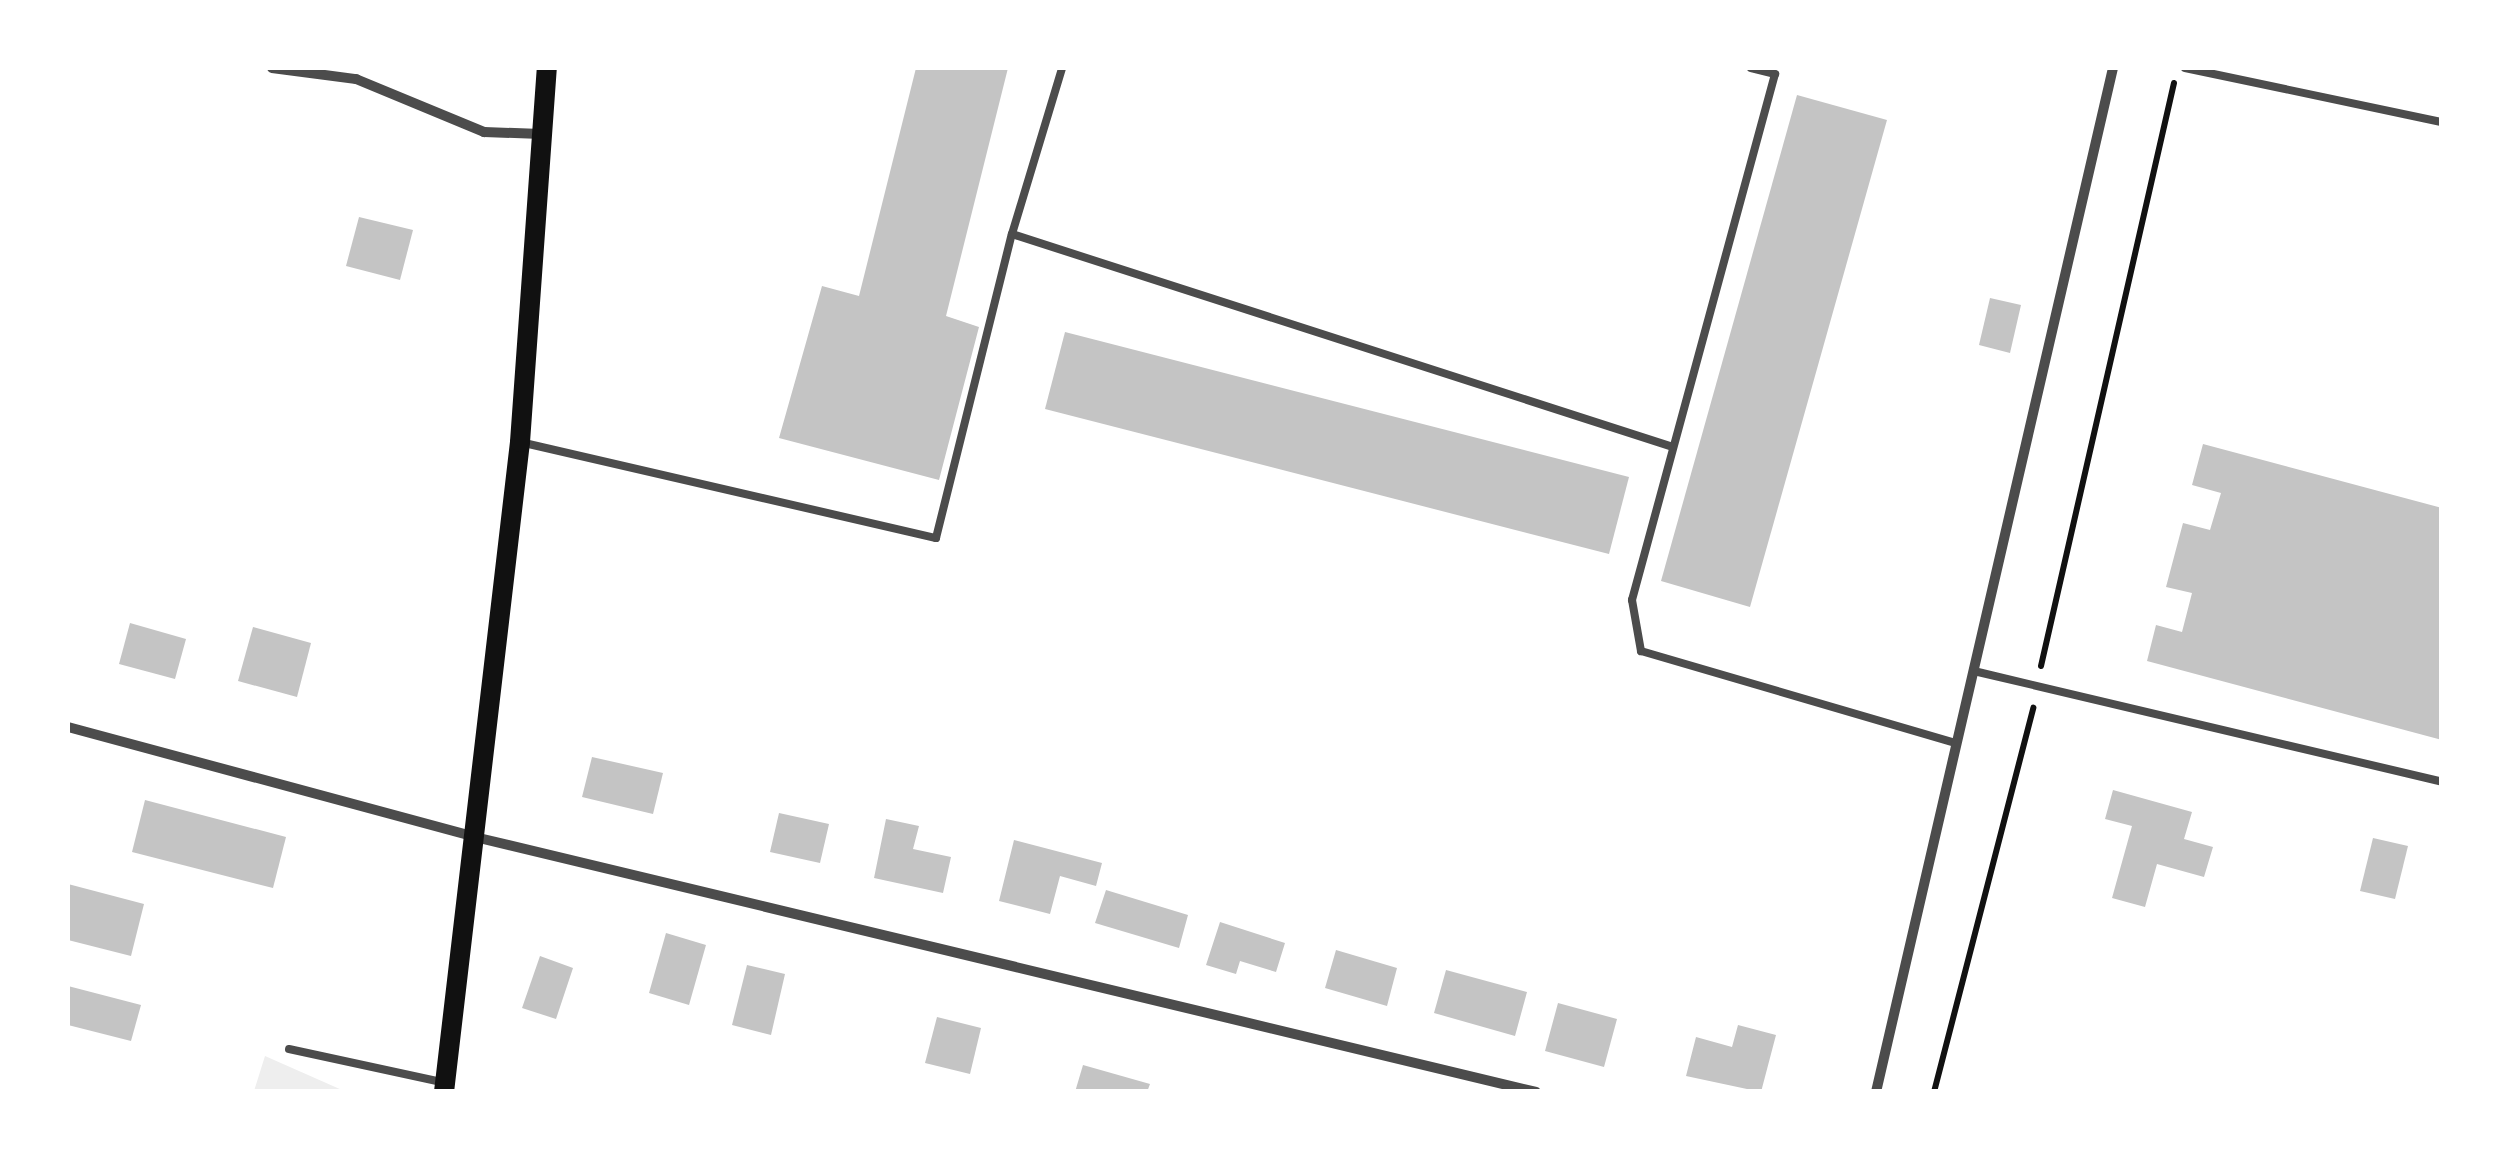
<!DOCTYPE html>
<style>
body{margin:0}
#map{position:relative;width:2509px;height:1159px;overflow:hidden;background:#fff;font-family:"Work Sans",sans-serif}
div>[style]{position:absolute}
.green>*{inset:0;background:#eee}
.building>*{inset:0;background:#c4c4c4}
.path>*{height:6px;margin:-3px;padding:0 3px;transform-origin:3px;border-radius:3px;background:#111}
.service>*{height:8px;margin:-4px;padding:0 4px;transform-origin:4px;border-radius:4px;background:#4c4c4c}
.minor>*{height:10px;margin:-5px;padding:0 5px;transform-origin:5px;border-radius:5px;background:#4c4c4c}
.secondary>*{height:20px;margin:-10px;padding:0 10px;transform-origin:10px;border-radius:10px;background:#111}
span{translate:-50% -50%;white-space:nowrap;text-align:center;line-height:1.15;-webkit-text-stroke:8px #fff;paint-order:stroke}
.frame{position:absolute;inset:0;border:70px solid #fff;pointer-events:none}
</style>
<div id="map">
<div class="green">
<div style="clip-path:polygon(265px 1056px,342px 1090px,347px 1091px,254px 1091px)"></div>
</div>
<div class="building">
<div style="clip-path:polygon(916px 68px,1008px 68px,946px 316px,979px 327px,939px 480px,779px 438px,822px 286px,859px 296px)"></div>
<div style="clip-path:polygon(1797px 95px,1887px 120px,1750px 607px,1661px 581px)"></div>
<div style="clip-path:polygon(359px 217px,413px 230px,400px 280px,346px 266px)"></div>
<div style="clip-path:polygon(1990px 298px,2021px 305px,2010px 353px,1979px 345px)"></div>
<div style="clip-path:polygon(1065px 332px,1629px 477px,1609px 554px,1045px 409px)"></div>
<div style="clip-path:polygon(2203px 444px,2442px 508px,2442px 740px,2147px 661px,2156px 625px,2182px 632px,2192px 593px,2166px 587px,2183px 523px,2210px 530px,2221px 493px,2192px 485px)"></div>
<div style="clip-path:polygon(130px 623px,186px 639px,175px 679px,119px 664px)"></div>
<div style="clip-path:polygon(253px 627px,311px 643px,297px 697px,238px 681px)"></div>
<div style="clip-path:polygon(592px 757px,663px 773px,653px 814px,582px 797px)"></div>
<div style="clip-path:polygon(2113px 790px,2192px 812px,2184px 839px,2213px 847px,2204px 877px,2157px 864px,2145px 907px,2112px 898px,2132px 826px,2105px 819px)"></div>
<div style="clip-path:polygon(145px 800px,286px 837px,273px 888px,132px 852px)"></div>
<div style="clip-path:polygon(779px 813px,829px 824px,820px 863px,770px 852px)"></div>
<div style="clip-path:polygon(886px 819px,919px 826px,913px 849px,951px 857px,943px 893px,874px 878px)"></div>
<div style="clip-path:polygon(2373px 838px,2408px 846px,2395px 899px,2360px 891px)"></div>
<div style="clip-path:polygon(1014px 840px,1102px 863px,1096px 886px,1060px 876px,1050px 914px,999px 901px)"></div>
<div style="clip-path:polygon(68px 884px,144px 904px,131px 956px,68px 940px)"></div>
<div style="clip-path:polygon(1106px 890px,1188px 915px,1179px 948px,1095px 923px)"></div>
<div style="clip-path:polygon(1220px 922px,1285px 943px,1276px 972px,1240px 961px,1236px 974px,1206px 965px)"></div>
<div style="clip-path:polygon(666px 933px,706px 945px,689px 1005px,649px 993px)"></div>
<div style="clip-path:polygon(1336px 950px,1397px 968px,1387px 1006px,1325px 988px)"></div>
<div style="clip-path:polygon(540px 956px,573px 968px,556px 1019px,522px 1008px)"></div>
<div style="clip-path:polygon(747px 965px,785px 974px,771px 1035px,732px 1025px)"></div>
<div style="clip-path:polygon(1446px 970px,1527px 992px,1515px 1036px,1434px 1013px)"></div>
<div style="clip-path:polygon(68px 986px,141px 1005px,131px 1041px,68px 1025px)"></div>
<div style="clip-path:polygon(1558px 1003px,1617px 1019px,1604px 1067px,1545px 1051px)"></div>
<div style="clip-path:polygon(937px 1017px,981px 1028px,970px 1074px,925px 1063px)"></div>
<div style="clip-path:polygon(1738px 1025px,1776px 1035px,1761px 1092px,1686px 1076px,1696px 1037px,1732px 1047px)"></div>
<div style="clip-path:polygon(1083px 1065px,1150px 1084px,1147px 1092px,1075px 1092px)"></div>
</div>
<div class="path">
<div style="left:2041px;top:666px;width:598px;rotate:-77.15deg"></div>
<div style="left:1934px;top:1092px;width:397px;rotate:-75.5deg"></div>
</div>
<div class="service">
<div style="left:1751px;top:68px;width:25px;rotate:14deg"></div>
<div style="left:1775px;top:74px;width:545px;rotate:105.21deg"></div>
<div style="left:1632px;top:600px;width:52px;rotate:80deg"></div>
<div style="left:1641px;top:651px;width:328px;rotate:16.3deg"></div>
<div style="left:2185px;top:68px;width:263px;rotate:11.9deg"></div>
<div style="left:1012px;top:234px;width:694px;rotate:17.86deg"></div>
<div style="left:520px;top:442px;width:427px;rotate:13deg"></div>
<div style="left:936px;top:538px;width:313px;rotate:-76deg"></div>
<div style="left:1012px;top:234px;width:173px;rotate:-73.2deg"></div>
<div style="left:1978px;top:672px;width:477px;rotate:13.3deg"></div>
<div style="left:289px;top:1049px;width:156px;rotate:12.2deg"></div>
</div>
<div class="minor">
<div style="left:272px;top:68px;width:85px;rotate:7.5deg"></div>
<div style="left:356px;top:79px;width:139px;rotate:22.5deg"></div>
<div style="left:484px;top:132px;width:57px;rotate:2deg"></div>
<div style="left:68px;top:727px;width:426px;rotate:15.1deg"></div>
<div style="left:479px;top:838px;width:1087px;rotate:13.51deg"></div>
<div style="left:1876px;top:1092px;width:1051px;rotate:-76.97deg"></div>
</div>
<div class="secondary">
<div style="left:444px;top:1092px;width:654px;rotate:-83.33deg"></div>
<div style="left:520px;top:442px;width:375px;rotate:-85.9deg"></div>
</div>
<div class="frame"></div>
</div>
